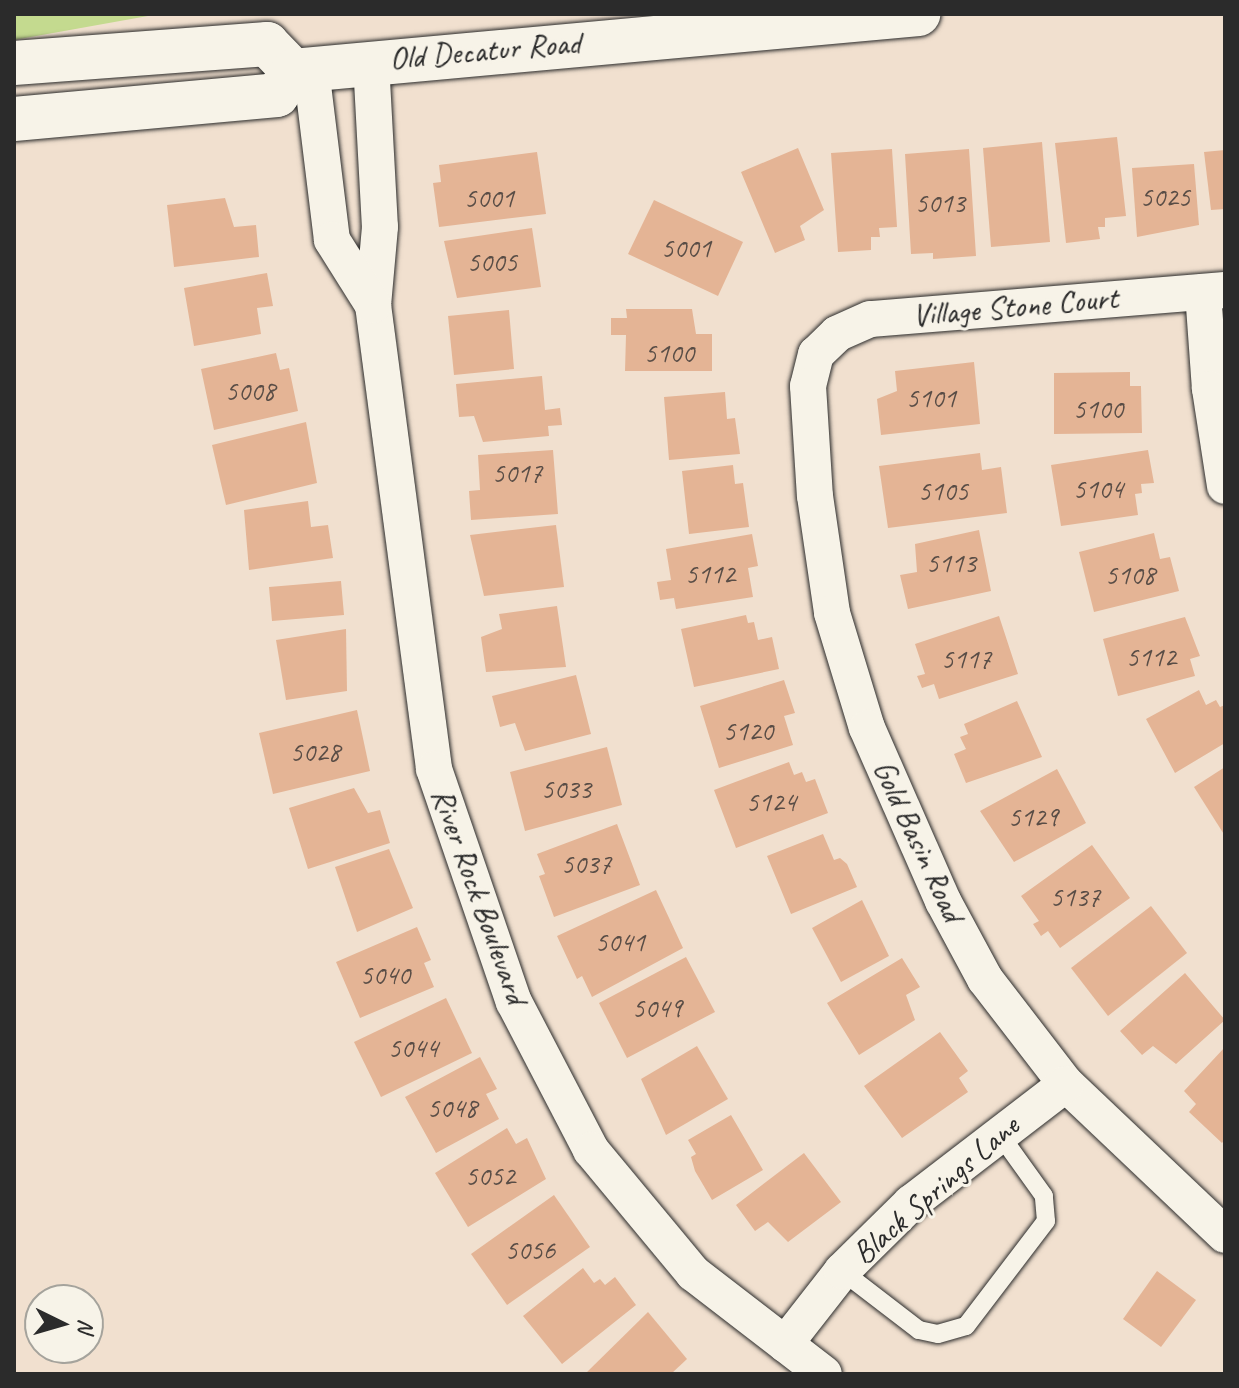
<!DOCTYPE html>
<style>
body{margin:0}
#map{position:relative;width:1239px;height:1388px;overflow:hidden;background:#f1e0cf;font-family:Caveat,sans-serif}
div>[style]{position:absolute}
.green>*{inset:0;background:#c4da8f}
.building>*{inset:0;background:#e4b495}
.roads{filter:drop-shadow(0 0 2px #2b2b2b) drop-shadow(0 0 2px #2b2b2b)}
.service>*{height:18px;margin:-9px;padding:0 9px;transform-origin:9px;border-radius:9px;background:#f7f3e8}
.minor>*{height:36px;margin:-18px;padding:0 18px;transform-origin:18px;border-radius:18px;background:#f7f3e8}
.tertiary>*{height:44px;margin:-22px;padding:0 22px;transform-origin:22px;border-radius:22px;background:#f7f3e8}
span{translate:-50% -50%;white-space:nowrap;text-align:center;line-height:1.15;-webkit-text-stroke:6px #f7f3e8;paint-order:stroke}
.number-label{font-size:28px;color:#594d46}
.number-label span{-webkit-text-stroke-width:0}
.street-label{font-size:32px;color:#2b2b2b}
.frame{position:absolute;inset:0;border:16px solid #2b2b2b;pointer-events:none}
.north{position:absolute;left:24px;top:1284px;width:80px;height:80px;box-sizing:border-box;background:#f7f3e8;border:2px solid #a5a39c;border-radius:50%;rotate:95deg;font-size:22px;font-weight:700;line-height:32px;text-align:center;color:#2b2b2b}
.north::after{content:'';display:block;margin:auto;width:28px;height:36px;background:#2b2b2b;clip-path:polygon(50% 0,100% 100%,50% 72%,0 100%)}
</style>
<div id="map">
<div class="green">
<div style="clip-path:polygon(14px 14px,159px 14px,14px 40px)"></div>
</div>
<div class="building">
<div style="clip-path:polygon(1117px 137px,1126px 216px,1105px 218px,1105px 227px,1098px 227px,1100px 239px,1066px 243px,1055px 143px)"></div>
<div style="clip-path:polygon(1042px 142px,1050px 242px,991px 247px,983px 148px)"></div>
<div style="clip-path:polygon(798px 148px,824px 210px,800px 226px,805px 240px,775px 253px,741px 172px)"></div>
<div style="clip-path:polygon(892px 149px,897px 227px,879px 228px,880px 237px,871px 237px,871px 250px,838px 252px,831px 153px)"></div>
<div style="clip-path:polygon(969px 149px,976px 256px,933px 259px,933px 253px,911px 254px,905px 154px)"></div>
<div style="clip-path:polygon(1225px 150px,1225px 209px,1211px 210px,1204px 152px)"></div>
<div style="clip-path:polygon(537px 152px,546px 214px,439px 227px,433px 183px,441px 182px,439px 165px)"></div>
<div style="clip-path:polygon(1194px 164px,1199px 225px,1137px 237px,1132px 168px)"></div>
<div style="clip-path:polygon(225px 198px,234px 227px,256px 225px,259px 257px,174px 267px,167px 205px)"></div>
<div style="clip-path:polygon(654px 200px,743px 242px,718px 296px,628px 254px)"></div>
<div style="clip-path:polygon(532px 228px,541px 287px,457px 298px,444px 241px)"></div>
<div style="clip-path:polygon(267px 273px,273px 306px,257px 308px,261px 334px,194px 346px,184px 288px)"></div>
<div style="clip-path:polygon(626px 309px,692px 309px,696px 334px,712px 334px,712px 371px,625px 371px,626px 335px,611px 335px,611px 318px,627px 318px)"></div>
<div style="clip-path:polygon(509px 310px,514px 369px,454px 375px,448px 316px)"></div>
<div style="clip-path:polygon(276px 353px,280px 370px,289px 368px,298px 411px,214px 430px,201px 369px)"></div>
<div style="clip-path:polygon(974px 362px,980px 424px,881px 435px,877px 399px,897px 391px,895px 371px)"></div>
<div style="clip-path:polygon(1130px 372px,1130px 386px,1141px 386px,1142px 433px,1054px 434px,1054px 373px)"></div>
<div style="clip-path:polygon(542px 376px,545px 410px,560px 408px,562px 425px,548px 426px,549px 436px,483px 442px,474px 416px,459px 417px,456px 384px)"></div>
<div style="clip-path:polygon(725px 392px,727px 419px,735px 418px,740px 454px,669px 460px,664px 397px)"></div>
<div style="clip-path:polygon(306px 422px,317px 483px,226px 505px,212px 445px)"></div>
<div style="clip-path:polygon(553px 450px,558px 514px,471px 520px,469px 491px,480px 490px,478px 455px)"></div>
<div style="clip-path:polygon(1148px 450px,1154px 483px,1141px 484px,1142px 493px,1135px 494px,1138px 515px,1061px 526px,1051px 465px)"></div>
<div style="clip-path:polygon(980px 453px,982px 470px,1001px 467px,1007px 513px,888px 528px,879px 466px)"></div>
<div style="clip-path:polygon(733px 465px,735px 484px,743px 483px,749px 527px,689px 534px,682px 471px)"></div>
<div style="clip-path:polygon(308px 501px,311px 527px,328px 525px,333px 558px,249px 570px,244px 510px)"></div>
<div style="clip-path:polygon(556px 525px,564px 587px,484px 596px,470px 535px)"></div>
<div style="clip-path:polygon(979px 530px,991px 591px,908px 609px,900px 575px,917px 572px,915px 544px)"></div>
<div style="clip-path:polygon(1154px 533px,1160px 559px,1170px 557px,1179px 591px,1094px 612px,1079px 552px)"></div>
<div style="clip-path:polygon(752px 534px,758px 566px,748px 568px,753px 597px,676px 609px,674px 598px,660px 600px,657px 582px,671px 580px,666px 549px)"></div>
<div style="clip-path:polygon(341px 581px,344px 615px,272px 621px,269px 587px)"></div>
<div style="clip-path:polygon(557px 606px,566px 667px,486px 672px,481px 637px,502px 629px,499px 614px)"></div>
<div style="clip-path:polygon(746px 615px,748px 623px,754px 622px,758px 640px,772px 637px,779px 669px,694px 687px,681px 629px)"></div>
<div style="clip-path:polygon(999px 616px,1018px 674px,939px 699px,934px 684px,922px 688px,917px 676px,925px 674px,915px 644px)"></div>
<div style="clip-path:polygon(1185px 617px,1200px 656px,1190px 659px,1195px 676px,1118px 696px,1103px 639px)"></div>
<div style="clip-path:polygon(346px 629px,347px 691px,286px 700px,276px 640px)"></div>
<div style="clip-path:polygon(576px 675px,591px 734px,525px 751px,515px 723px,500px 727px,492px 696px)"></div>
<div style="clip-path:polygon(784px 680px,795px 713px,784px 716px,793px 745px,719px 768px,700px 706px)"></div>
<div style="clip-path:polygon(1199px 690px,1206px 705px,1216px 700px,1220px 707px,1225px 705px,1225px 743px,1175px 773px,1146px 719px)"></div>
<div style="clip-path:polygon(1017px 701px,1042px 757px,966px 783px,954px 754px,966px 749px,960px 737px,968px 734px,964px 724px)"></div>
<div style="clip-path:polygon(357px 710px,370px 771px,273px 794px,259px 733px)"></div>
<div style="clip-path:polygon(607px 747px,622px 805px,525px 831px,510px 772px)"></div>
<div style="clip-path:polygon(789px 762px,794px 775px,802px 772px,806px 782px,815px 779px,828px 813px,736px 848px,714px 790px)"></div>
<div style="clip-path:polygon(1225px 767px,1225px 836px,1194px 787px)"></div>
<div style="clip-path:polygon(1057px 769px,1086px 823px,1014px 862px,980px 811px)"></div>
<div style="clip-path:polygon(354px 788px,368px 813px,380px 810px,390px 843px,308px 869px,289px 808px)"></div>
<div style="clip-path:polygon(617px 824px,640px 885px,554px 917px,539px 876px,545px 874px,537px 854px)"></div>
<div style="clip-path:polygon(823px 834px,834px 860px,840px 858px,847px 864px,857px 887px,791px 914px,767px 856px)"></div>
<div style="clip-path:polygon(1092px 845px,1130px 898px,1060px 948px,1048px 931px,1041px 936px,1033px 924px,1039px 921px,1021px 896px)"></div>
<div style="clip-path:polygon(389px 849px,413px 908px,357px 932px,335px 867px)"></div>
<div style="clip-path:polygon(656px 890px,683px 948px,592px 997px,582px 976px,577px 979px,557px 936px)"></div>
<div style="clip-path:polygon(862px 900px,889px 956px,841px 982px,812px 928px)"></div>
<div style="clip-path:polygon(1151px 906px,1187px 953px,1108px 1016px,1071px 968px)"></div>
<div style="clip-path:polygon(417px 927px,431px 960px,424px 963px,434px 987px,360px 1018px,336px 962px)"></div>
<div style="clip-path:polygon(686px 957px,715px 1012px,627px 1058px,599px 1003px)"></div>
<div style="clip-path:polygon(902px 958px,920px 987px,906px 995px,915px 1020px,859px 1055px,827px 1003px)"></div>
<div style="clip-path:polygon(1185px 973px,1225px 1020px,1176px 1064px,1153px 1046px,1142px 1055px,1120px 1031px)"></div>
<div style="clip-path:polygon(446px 998px,472px 1053px,381px 1097px,354px 1042px)"></div>
<div style="clip-path:polygon(940px 1032px,968px 1071px,959px 1078px,968px 1092px,902px 1138px,864px 1086px)"></div>
<div style="clip-path:polygon(697px 1046px,728px 1099px,666px 1135px,641px 1079px)"></div>
<div style="clip-path:polygon(1225px 1047px,1225px 1139px,1222px 1143px,1189px 1112px,1196px 1104px,1184px 1091px)"></div>
<div style="clip-path:polygon(480px 1057px,497px 1089px,486px 1094px,499px 1119px,436px 1153px,405px 1097px)"></div>
<div style="clip-path:polygon(731px 1115px,763px 1170px,712px 1200px,695px 1171px,691px 1157px,696px 1154px,688px 1140px)"></div>
<div style="clip-path:polygon(507px 1128px,516px 1144px,527px 1138px,546px 1179px,468px 1227px,435px 1173px)"></div>
<div style="clip-path:polygon(804px 1153px,841px 1202px,788px 1242px,768px 1222px,755px 1231px,736px 1205px)"></div>
<div style="clip-path:polygon(554px 1195px,590px 1247px,507px 1305px,471px 1254px)"></div>
<div style="clip-path:polygon(583px 1268px,594px 1283px,600px 1279px,605px 1285px,615px 1277px,636px 1305px,562px 1364px,523px 1316px)"></div>
<div style="clip-path:polygon(1157px 1271px,1196px 1300px,1161px 1347px,1123px 1319px)"></div>
<div style="clip-path:polygon(648px 1312px,687px 1359px,671px 1374px,585px 1374px)"></div>
</div>
<div class="roads">
<div class="service">
<div style="left:842px;top:1271px;width:97px;rotate:37.5deg"></div>
<div style="left:919px;top:1330px;width:19px;rotate:12deg"></div>
<div style="left:938px;top:1334px;width:29px;rotate:-16deg"></div>
<div style="left:966px;top:1326px;width:132px;rotate:-52.7deg"></div>
<div style="left:1046px;top:1221px;width:25px;rotate:-95deg"></div>
<div style="left:1044px;top:1196px;width:79px;rotate:-125.7deg"></div>
</div>
<div class="minor">
<div style="left:371px;top:62px;width:165px;rotate:86.9deg"></div>
<div style="left:380px;top:227px;width:78px;rotate:95.1deg"></div>
<div style="left:373px;top:305px;width:468px;rotate:82.5deg"></div>
<div style="left:434px;top:769px;width:246px;rotate:71.1deg"></div>
<div style="left:514px;top:1002px;width:167px;rotate:62.5deg"></div>
<div style="left:591px;top:1150px;width:160px;rotate:50.3deg"></div>
<div style="left:693px;top:1273px;width:165px;rotate:37.6deg"></div>
<div style="left:311px;top:69px;width:172px;rotate:83deg"></div>
<div style="left:332px;top:240px;width:77px;rotate:57.8deg"></div>
<div style="left:1225px;top:290px;width:356px;rotate:175.3deg"></div>
<div style="left:870px;top:319px;width:36px;rotate:156deg"></div>
<div style="left:837px;top:334px;width:29px;rotate:136deg"></div>
<div style="left:816px;top:354px;width:33px;rotate:104deg"></div>
<div style="left:808px;top:386px;width:110px;rotate:86.4deg"></div>
<div style="left:815px;top:496px;width:118px;rotate:81.7deg"></div>
<div style="left:832px;top:613px;width:120px;rotate:73.1deg"></div>
<div style="left:867px;top:728px;width:189px;rotate:66.3deg"></div>
<div style="left:943px;top:901px;width:89px;rotate:61.7deg"></div>
<div style="left:985px;top:979px;width:133px;rotate:52.4deg"></div>
<div style="left:1066px;top:1084px;width:219px;rotate:43.5deg"></div>
<div style="left:1203px;top:292px;width:97px;rotate:85.9deg"></div>
<div style="left:1210px;top:389px;width:98px;rotate:81.2deg"></div>
<div style="left:785px;top:1344px;width:93px;rotate:-52deg"></div>
<div style="left:842px;top:1271px;width:97px;rotate:-44.6deg"></div>
<div style="left:911px;top:1203px;width:195px;rotate:-37.5deg"></div>
</div>
<div class="tertiary">
<div style="left:14px;top:63px;width:254px;rotate:-4.3deg"></div>
<div style="left:267px;top:44px;width:37px;rotate:46deg"></div>
<div style="left:293px;top:71px;width:628px;rotate:-5.21deg"></div>
<div style="left:14px;top:119px;width:264px;rotate:-5.2deg"></div>
<div style="left:277px;top:95px;width:29px;rotate:-56deg"></div>
</div>
</div>
<div class="number-label">
<span style="left:1165px;top:197px">5025</span>
<span style="left:489px;top:198px">5001</span>
<span style="left:940px;top:203px">5013</span>
<span style="left:686px;top:248px">5001</span>
<span style="left:492px;top:262px">5005</span>
<span style="left:669px;top:353px">5100</span>
<span style="left:250px;top:391px">5008</span>
<span style="left:931px;top:398px">5101</span>
<span style="left:1098px;top:409px">5100</span>
<span style="left:517px;top:473px">5017</span>
<span style="left:1098px;top:489px">5104</span>
<span style="left:943px;top:491px">5105</span>
<span style="left:951px;top:563px">5113</span>
<span style="left:710px;top:574px">5112</span>
<span style="left:1130px;top:575px">5108</span>
<span style="left:1151px;top:657px">5112</span>
<span style="left:966px;top:659px">5117</span>
<span style="left:748px;top:731px">5120</span>
<span style="left:315px;top:752px">5028</span>
<span style="left:566px;top:789px">5033</span>
<span style="left:771px;top:802px">5124</span>
<span style="left:1033px;top:817px">5129</span>
<span style="left:586px;top:864px">5037</span>
<span style="left:1075px;top:897px">5137</span>
<span style="left:620px;top:942px">5041</span>
<span style="left:385px;top:975px">5040</span>
<span style="left:657px;top:1008px">5049</span>
<span style="left:413px;top:1048px">5044</span>
<span style="left:452px;top:1108px">5048</span>
<span style="left:490px;top:1176px">5052</span>
<span style="left:530px;top:1250px">5056</span>
</div>
<div class="street-label">
<span style="left:485px;top:51px;rotate:-5deg">Old Decatur Road</span>
<span style="left:1015px;top:307px;rotate:-5deg">Village Stone Court</span>
<span style="left:918px;top:841px;rotate:65deg">Gold Basin Road</span>
<span style="left:479px;top:896px;rotate:70deg">River Rock Boulevard</span>
<span style="left:936px;top:1190px;rotate:-41deg">Black Springs Lane</span>
</div>
<div class="frame"></div>
<div class="north">N</div>
</div>
